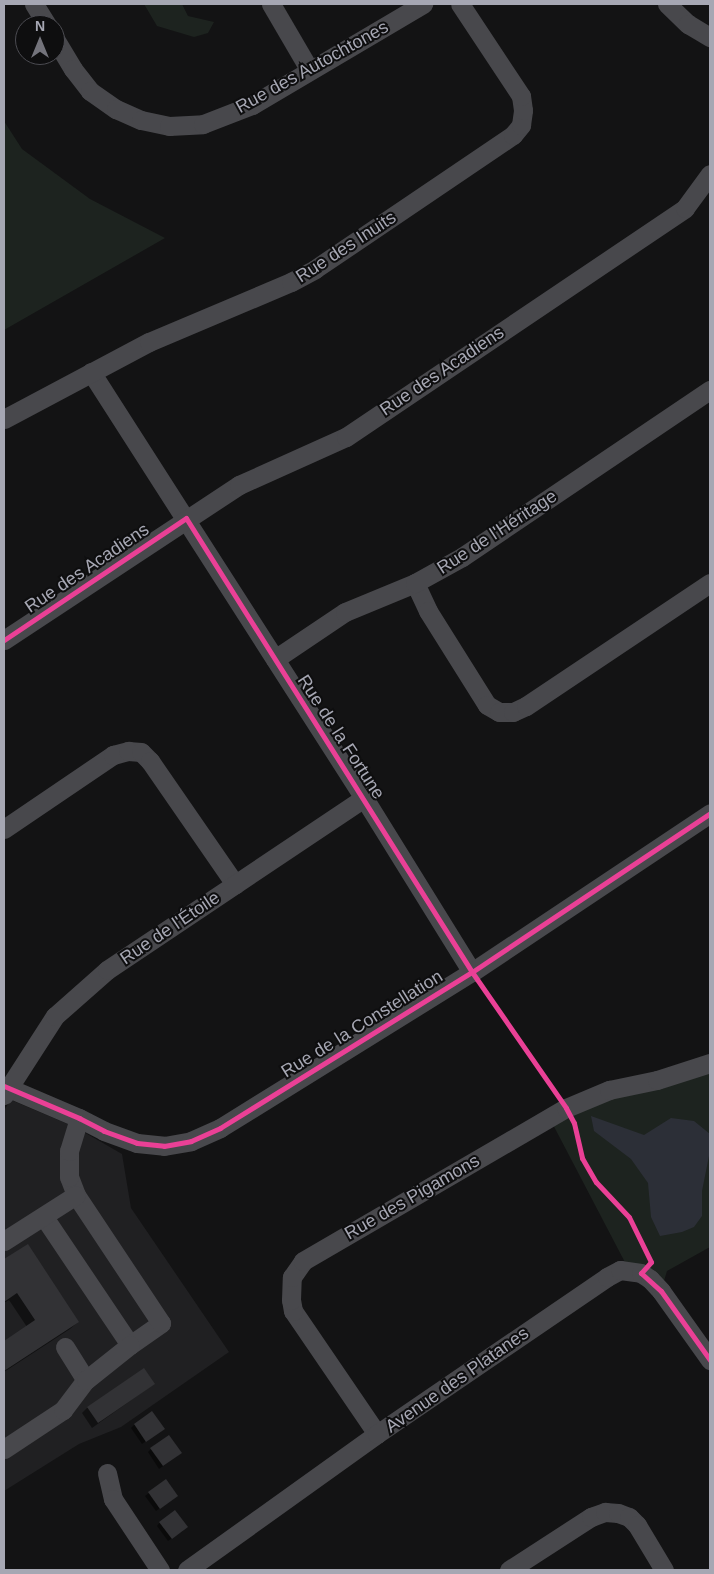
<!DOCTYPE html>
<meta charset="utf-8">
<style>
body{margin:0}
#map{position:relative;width:714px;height:1574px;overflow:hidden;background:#131314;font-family:Arial,sans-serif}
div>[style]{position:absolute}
.built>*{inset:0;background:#202022}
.green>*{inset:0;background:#1d231f}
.water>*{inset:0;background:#2c2f37}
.shadow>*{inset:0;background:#0007}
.building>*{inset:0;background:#323235}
.minor>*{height:19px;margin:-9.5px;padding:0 9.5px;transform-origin:9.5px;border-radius:9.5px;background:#48484c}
.cycleway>*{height:5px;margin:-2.5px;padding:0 2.5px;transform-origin:2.5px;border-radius:2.5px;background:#ea4096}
span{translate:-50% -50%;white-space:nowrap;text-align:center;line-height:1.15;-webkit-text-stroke:4px #0e0e0f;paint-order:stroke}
.street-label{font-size:18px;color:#a6a7b3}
.frame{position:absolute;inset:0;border:5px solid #a6a7b3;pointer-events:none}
.north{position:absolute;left:15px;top:15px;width:50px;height:50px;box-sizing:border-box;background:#0e0e0f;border:1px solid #4b4b51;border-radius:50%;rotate:0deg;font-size:14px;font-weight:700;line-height:20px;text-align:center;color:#a6a7b3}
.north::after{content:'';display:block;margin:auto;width:18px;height:22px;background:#73737b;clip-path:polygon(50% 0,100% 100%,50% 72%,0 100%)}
</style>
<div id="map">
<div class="built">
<div style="clip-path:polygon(11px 1100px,75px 1127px,122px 1154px,131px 1208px,229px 1352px,121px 1427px,79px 1444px,4px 1491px,4px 1110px)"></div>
</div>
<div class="green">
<div style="clip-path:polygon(144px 4px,182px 4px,188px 16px,214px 22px,208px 33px,194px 37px,157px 26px)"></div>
<div style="clip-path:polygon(4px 121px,22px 149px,90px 199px,165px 238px,4px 330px)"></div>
<div style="clip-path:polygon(710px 1063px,710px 1247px,667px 1271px,661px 1291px,629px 1270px,549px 1117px)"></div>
</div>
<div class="water">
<div style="clip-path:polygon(591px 1116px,644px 1135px,671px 1118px,694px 1121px,710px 1134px,710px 1151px,702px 1191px,702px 1216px,694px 1227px,682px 1232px,660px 1236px,651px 1217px,648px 1183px,631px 1159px,594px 1131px)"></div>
</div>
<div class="shadow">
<div style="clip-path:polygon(28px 1245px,78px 1322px,70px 1329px,4px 1372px,4px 1342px,27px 1327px,9px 1300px,4px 1303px,4px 1261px)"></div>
<div style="clip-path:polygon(154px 1384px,92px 1428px,82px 1413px,88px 1407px)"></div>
<div style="clip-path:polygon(134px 1425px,163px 1429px,142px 1444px,131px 1428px)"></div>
<div style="clip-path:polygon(151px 1449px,177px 1456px,159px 1469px,148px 1452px)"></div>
<div style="clip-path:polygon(149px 1493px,177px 1496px,156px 1511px,145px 1496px)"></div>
<div style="clip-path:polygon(160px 1522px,183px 1531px,168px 1541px,157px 1526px)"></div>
</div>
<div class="building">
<div style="clip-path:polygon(28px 1244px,79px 1322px,4px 1371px,4px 1341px,35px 1320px,17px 1293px,4px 1302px,4px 1259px)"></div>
<div style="clip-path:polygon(144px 1368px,155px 1384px,98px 1423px,87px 1407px)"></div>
<div style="clip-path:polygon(152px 1411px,165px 1429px,146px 1442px,134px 1424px)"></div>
<div style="clip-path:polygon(169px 1435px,182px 1453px,163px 1466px,150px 1448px)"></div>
<div style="clip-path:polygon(166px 1479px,178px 1496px,160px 1509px,148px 1492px)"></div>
<div style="clip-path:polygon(175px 1510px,188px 1527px,172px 1539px,159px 1522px)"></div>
</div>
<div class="minor">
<div style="left:34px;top:4px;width:25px;rotate:58deg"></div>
<div style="left:271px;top:4px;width:75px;rotate:59.7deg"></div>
<div style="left:667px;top:4px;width:29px;rotate:44deg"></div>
<div style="left:688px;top:24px;width:26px;rotate:31deg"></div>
<div style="left:55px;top:39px;width:35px;rotate:59deg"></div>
<div style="left:73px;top:69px;width:28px;rotate:52deg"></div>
<div style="left:90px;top:91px;width:32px;rotate:35deg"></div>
<div style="left:116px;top:109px;width:27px;rotate:24deg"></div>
<div style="left:141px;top:120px;width:29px;rotate:12deg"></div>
<div style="left:169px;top:126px;width:34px;rotate:-3deg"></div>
<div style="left:203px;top:124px;width:53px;rotate:-21.2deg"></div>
<div style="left:252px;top:105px;width:199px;rotate:-30.6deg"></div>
<div style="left:91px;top:372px;width:506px;rotate:57.35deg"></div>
<div style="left:364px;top:798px;width:205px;rotate:58.2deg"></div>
<div style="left:4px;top:419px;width:164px;rotate:-28deg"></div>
<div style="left:149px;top:342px;width:154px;rotate:-22.9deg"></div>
<div style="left:291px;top:282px;width:27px;rotate:-28deg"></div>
<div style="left:315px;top:269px;width:239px;rotate:-34.1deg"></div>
<div style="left:513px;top:135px;width:13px;rotate:-51deg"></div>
<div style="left:521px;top:125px;width:15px;rotate:-82deg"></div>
<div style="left:523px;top:110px;width:14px;rotate:-98deg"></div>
<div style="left:521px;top:96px;width:110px;rotate:-123.5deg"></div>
<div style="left:415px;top:583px;width:31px;rotate:65deg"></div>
<div style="left:428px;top:611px;width:111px;rotate:57.9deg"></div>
<div style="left:487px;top:705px;width:14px;rotate:30deg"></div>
<div style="left:499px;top:712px;width:14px"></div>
<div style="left:513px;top:712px;width:14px;rotate:-25deg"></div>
<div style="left:526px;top:706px;width:221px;rotate:-33.8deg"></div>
<div style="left:4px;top:640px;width:282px;rotate:-33.4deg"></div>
<div style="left:239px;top:485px;width:117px;rotate:-24.2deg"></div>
<div style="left:346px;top:437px;width:409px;rotate:-34deg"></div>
<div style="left:685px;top:208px;width:42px;rotate:-53.7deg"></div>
<div style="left:275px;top:659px;width:84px;rotate:-33.9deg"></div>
<div style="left:345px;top:612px;width:76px;rotate:-22.5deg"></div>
<div style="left:415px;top:583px;width:54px;rotate:-29deg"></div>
<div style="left:462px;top:557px;width:299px;rotate:-34deg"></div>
<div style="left:4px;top:829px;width:132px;rotate:-34.2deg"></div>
<div style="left:113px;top:755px;width:16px;rotate:-15deg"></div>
<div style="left:128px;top:751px;width:13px;rotate:4deg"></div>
<div style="left:141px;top:752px;width:13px;rotate:45deg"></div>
<div style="left:150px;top:761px;width:150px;rotate:55.4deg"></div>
<div style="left:4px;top:1086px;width:82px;rotate:23.1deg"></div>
<div style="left:79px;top:1118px;width:28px;rotate:27deg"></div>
<div style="left:104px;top:1131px;width:35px;rotate:20deg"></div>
<div style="left:137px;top:1143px;width:27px;rotate:6deg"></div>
<div style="left:164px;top:1146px;width:27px;rotate:-10deg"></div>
<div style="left:191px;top:1141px;width:32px;rotate:-24deg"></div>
<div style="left:220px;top:1128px;width:296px;rotate:-31.8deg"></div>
<div style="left:472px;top:972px;width:286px;rotate:-33.7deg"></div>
<div style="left:4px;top:1095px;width:94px;rotate:-57.2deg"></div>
<div style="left:55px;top:1016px;width:69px;rotate:-41.5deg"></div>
<div style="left:107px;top:970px;width:309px;rotate:-33.8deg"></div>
<div style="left:44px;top:1217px;width:154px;rotate:56.1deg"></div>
<div style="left:130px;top:1345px;width:38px;rotate:-35deg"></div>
<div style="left:161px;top:1323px;width:154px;rotate:-123.6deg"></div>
<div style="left:76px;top:1195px;width:19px;rotate:-111deg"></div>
<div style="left:69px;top:1177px;width:26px;rotate:-90deg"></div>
<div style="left:69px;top:1151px;width:34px;rotate:-73deg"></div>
<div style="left:4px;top:1241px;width:85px;rotate:-32.6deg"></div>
<div style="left:65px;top:1347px;width:39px;rotate:58deg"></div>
<div style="left:377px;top:1434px;width:149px;rotate:-124.3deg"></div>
<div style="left:293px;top:1311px;width:11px;rotate:-100deg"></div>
<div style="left:291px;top:1300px;width:23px;rotate:-88deg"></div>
<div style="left:292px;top:1277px;width:19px;rotate:-55deg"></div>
<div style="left:303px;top:1261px;width:304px;rotate:-30.2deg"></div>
<div style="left:566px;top:1108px;width:47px;rotate:-22.7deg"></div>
<div style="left:609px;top:1090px;width:49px;rotate:-11.8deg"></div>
<div style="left:657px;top:1080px;width:56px;rotate:-17.8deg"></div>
<div style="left:4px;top:1449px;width:71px;rotate:-33.5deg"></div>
<div style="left:63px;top:1410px;width:38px;rotate:-53deg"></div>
<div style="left:86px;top:1380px;width:56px;rotate:-38.5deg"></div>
<div style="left:107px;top:1473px;width:27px;rotate:77deg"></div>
<div style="left:113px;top:1499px;width:85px;rotate:56.5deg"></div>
<div style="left:187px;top:1570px;width:234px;rotate:-35.6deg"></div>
<div style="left:377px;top:1434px;width:278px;rotate:-34.3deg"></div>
<div style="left:607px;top:1277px;width:15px;rotate:-28deg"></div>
<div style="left:620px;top:1270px;width:21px;rotate:8deg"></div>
<div style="left:641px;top:1273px;width:11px;rotate:34deg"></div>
<div style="left:650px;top:1279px;width:16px;rotate:47deg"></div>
<div style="left:661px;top:1291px;width:85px;rotate:54.6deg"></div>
<div style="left:509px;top:1570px;width:98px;rotate:-32.9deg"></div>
<div style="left:591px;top:1517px;width:15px;rotate:-20deg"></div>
<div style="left:605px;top:1512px;width:13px;rotate:4deg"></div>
<div style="left:618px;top:1513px;width:12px;rotate:20deg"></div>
<div style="left:629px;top:1517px;width:11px;rotate:45deg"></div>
<div style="left:637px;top:1525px;width:52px;rotate:59deg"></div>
</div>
<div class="cycleway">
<div style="left:4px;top:640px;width:219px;rotate:-33.8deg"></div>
<div style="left:186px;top:518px;width:537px;rotate:57.79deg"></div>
<div style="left:472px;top:972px;width:165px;rotate:55.3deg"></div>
<div style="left:566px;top:1108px;width:17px;rotate:62deg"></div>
<div style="left:574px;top:1123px;width:36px;rotate:77deg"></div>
<div style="left:582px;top:1158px;width:28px;rotate:60deg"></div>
<div style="left:596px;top:1182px;width:48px;rotate:46.7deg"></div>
<div style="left:629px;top:1217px;width:50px;rotate:63.9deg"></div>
<div style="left:651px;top:1262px;width:15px;rotate:132deg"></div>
<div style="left:641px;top:1273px;width:27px;rotate:42deg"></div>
<div style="left:661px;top:1291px;width:85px;rotate:54.6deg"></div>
<div style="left:4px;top:1086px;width:82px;rotate:23.1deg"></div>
<div style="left:79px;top:1118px;width:28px;rotate:27deg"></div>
<div style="left:104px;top:1131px;width:35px;rotate:20deg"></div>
<div style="left:137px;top:1143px;width:27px;rotate:6deg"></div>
<div style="left:164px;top:1146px;width:27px;rotate:-10deg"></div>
<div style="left:191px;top:1141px;width:32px;rotate:-24deg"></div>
<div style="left:220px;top:1128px;width:296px;rotate:-31.8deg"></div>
<div style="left:472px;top:972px;width:286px;rotate:-33.7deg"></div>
</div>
<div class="street-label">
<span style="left:312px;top:67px;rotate:-29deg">Rue des Autochtones</span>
<span style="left:346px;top:247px;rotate:-33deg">Rue des Inuits</span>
<span style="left:442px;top:371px;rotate:-34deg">Rue des Acadiens</span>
<span style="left:497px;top:532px;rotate:-33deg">Rue de l'Héritage</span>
<span style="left:87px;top:568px;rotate:-34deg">Rue des Acadiens</span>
<span style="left:341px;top:737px;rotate:57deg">Rue de la Fortune</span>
<span style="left:170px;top:928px;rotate:-34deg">Rue de l'Étoile</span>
<span style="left:362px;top:1024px;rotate:-32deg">Rue de la Constellation</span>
<span style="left:412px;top:1197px;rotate:-30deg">Rue des Pigamons</span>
<span style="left:457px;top:1380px;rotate:-35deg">Avenue des Platanes</span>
</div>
<div class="frame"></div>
<div class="north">N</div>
</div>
